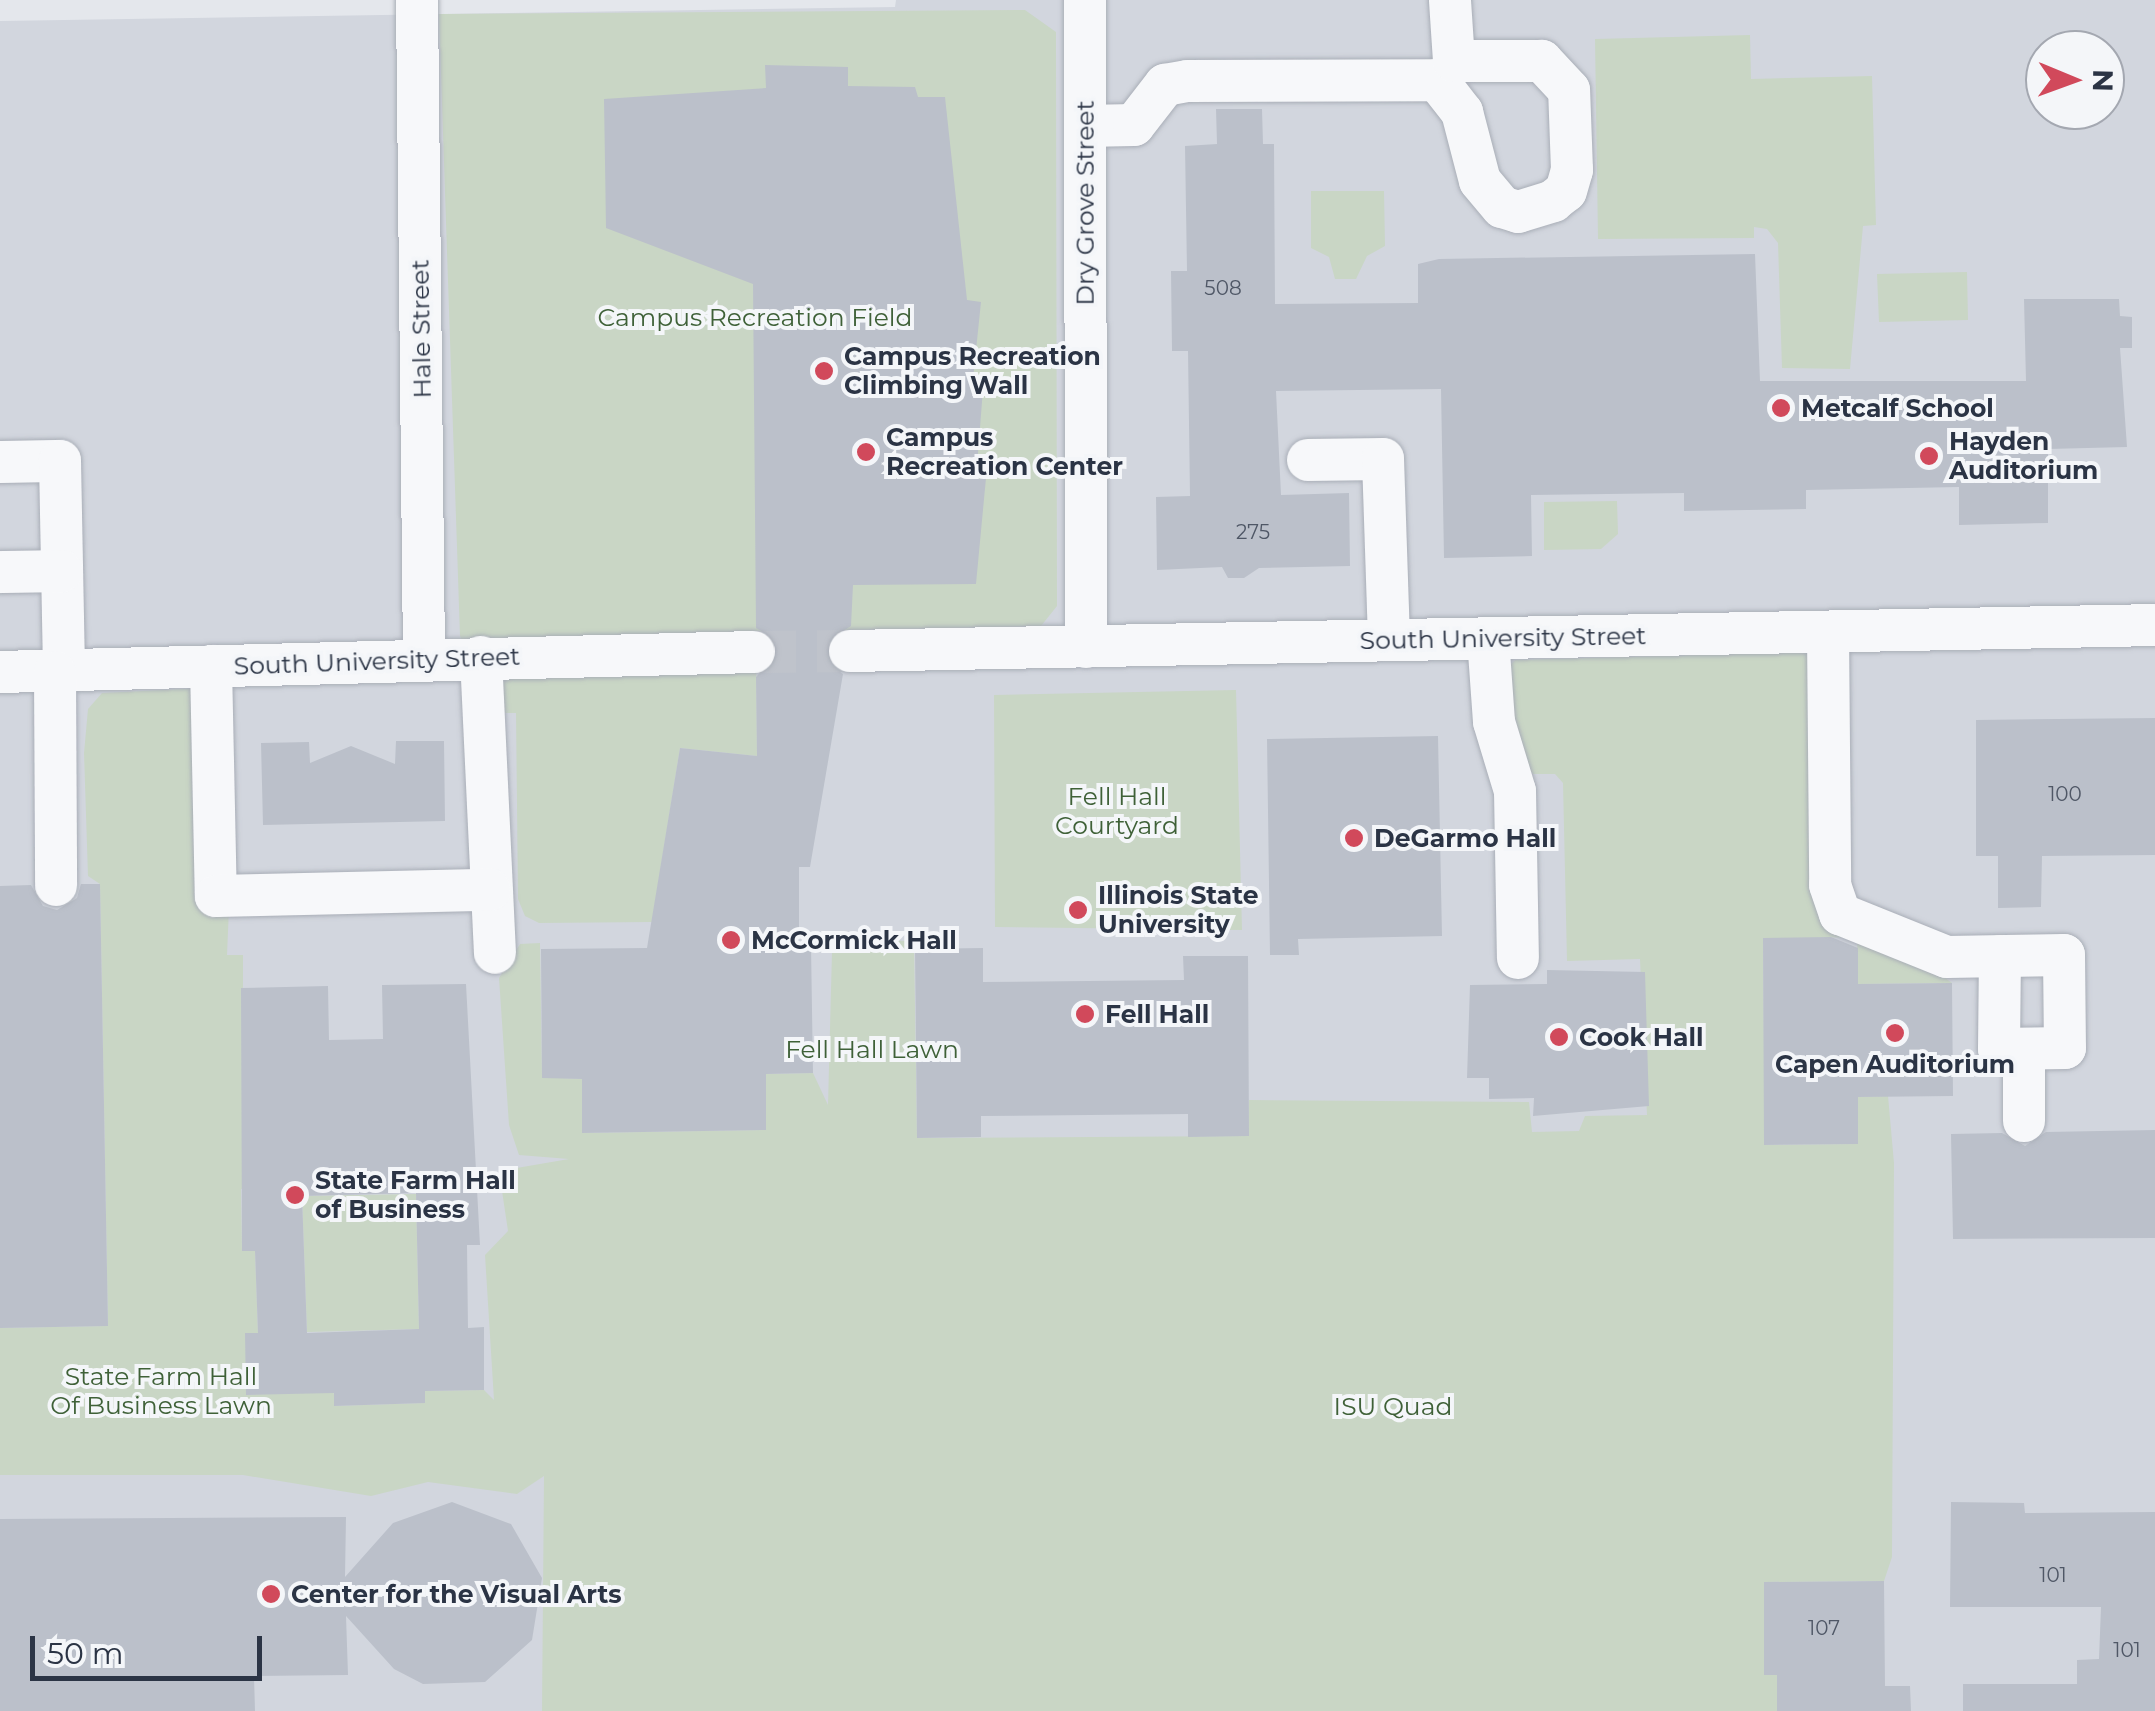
<!DOCTYPE html>
<style>
body{margin:0}
#map{position:relative;width:2155px;height:1711px;overflow:hidden;background:#e4e7ec;font-family:Montserrat,sans-serif}
div>[style]{position:absolute}
.built>*{inset:0;background:#d2d6de}
.green>*{inset:0;background:#c9d6c5}
.building>*{inset:0;background:#bbc0ca}
.minor-tunnel>*{height:42px;margin-top:-21px;transform-origin:0;background:repeating-linear-gradient(90deg,#bfc3cb 0 42px,transparent 0 63px)}
.roads{filter:drop-shadow(0 0 2px #a9aeb7) drop-shadow(0 0 2px #a9aeb7)}
.minor>*{height:42px;margin:-21px;padding:0 21px;transform-origin:21px;border-radius:21px;background:#f7f8fa}
.dots>*{width:28px;height:28px;translate:-50% -50%;box-sizing:border-box;border:5px solid #f4f6f9;border-radius:50%}
span{translate:-50% -50%;white-space:nowrap;text-align:center;line-height:1.15;-webkit-text-stroke:8px #f4f6f9;paint-order:stroke}
.number-label{font-size:20px;color:#4f5766}
.number-label span{-webkit-text-stroke-width:0}
.street-label{font-size:25px;color:#2b3445}
.park-label{font-size:25px;color:#3f6138}
.poi-label{font-size:25px;color:#2b3445;font-weight:700}
.left{translate:0 -50%;text-align:left}
.north{position:absolute;left:2025px;top:30px;width:100px;height:100px;box-sizing:border-box;background:#f4f6f9;border:2px solid #a4a8b1;border-radius:50%;rotate:91deg;font-size:28px;font-weight:700;line-height:40px;text-align:center;color:#2b3445}
.north::after{content:'';display:block;margin:auto;width:35px;height:45px;background:#d1495b;clip-path:polygon(50% 0,100% 100%,50% 72%,0 100%)}
.scale{position:absolute;left:30px;top:1636px;width:232px;height:45px;box-sizing:border-box;border:5px solid #2b3445;border-top:0;padding-left:12px;font-size:30px;line-height:35px;white-space:nowrap;color:#2b3445;-webkit-text-stroke:8px #f4f6f9;paint-order:stroke}
</style>
<div id="map">
<div class="built">
<div style="clip-path:polygon(evenodd,896px 0,2155px 0,2155px 1711px,0 1711px,0 21px,895px 7px,896px 0,2045px 50px,2105px 50px,2105px 110px,2045px 110px,2045px 50px)"></div>
</div>
<div class="green">
<div style="clip-path:polygon(1025px 10px,1056px 32px,1057px 606px,1041px 626px,756px 632px,757px 756px,680px 748px,652px 922px,539px 923px,525px 916px,518px 899px,516px 713px,499px 713px,460px 636px,439px 14px)"></div>
<div style="clip-path:polygon(1750px 35px,1751px 79px,1872px 76px,1876px 225px,1863px 226px,1850px 369px,1782px 368px,1778px 243px,1767px 229px,1754px 227px,1754px 238px,1598px 239px,1595px 39px)"></div>
<div style="clip-path:polygon(1311px 191px,1384px 191px,1385px 246px,1367px 256px,1356px 279px,1335px 279px,1329px 257px,1311px 248px)"></div>
<div style="clip-path:polygon(1967px 272px,1968px 320px,1879px 322px,1877px 274px)"></div>
<div style="clip-path:polygon(1617px 501px,1618px 534px,1601px 549px,1544px 550px,1544px 502px)"></div>
<div style="clip-path:polygon(1806px 652px,1820px 663px,1821px 886px,1952px 983px,1858px 984px,1857px 937px,1763px 939px,1765px 1145px,1858px 1144px,1858px 1097px,1888px 1096px,1894px 1163px,1892px 1557px,1884px 1581px,1764px 1582px,1764px 1674px,1777px 1675px,1777px 1711px,542px 1711px,544px 1476px,517px 1494px,428px 1482px,371px 1496px,243px 1475px,0 1475px,0 1328px,108px 1326px,100px 884px,88px 876px,84px 753px,88px 709px,102px 693px,203px 688px,229px 908px,227px 955px,243px 955px,243px 1162px,250px 1188px,241px 1189px,242px 1251px,255px 1251px,258px 1333px,246px 1333px,247px 1395px,333px 1385px,335px 1406px,424px 1403px,425px 1391px,484px 1390px,494px 1400px,485px 1255px,508px 1231px,499px 1171px,569px 1159px,519px 1155px,509px 1125px,499px 978px,520px 944px,540px 943px,542px 1077px,582px 1079px,583px 1133px,766px 1130px,766px 1074px,813px 1073px,828px 1105px,832px 952px,841px 940px,914px 941px,917px 1138px,1248px 1136px,1249px 1100px,1529px 1102px,1532px 1132px,1579px 1131px,1585px 1116px,1647px 1115px,1640px 959px,1567px 961px,1563px 783px,1555px 774px,1533px 774px,1500px 727px,1500px 676px,1515px 660px)"></div>
<div style="clip-path:polygon(1236px 690px,1242px 930px,995px 927px,994px 695px)"></div>
<div style="clip-path:polygon(416px 1194px,419px 1329px,307px 1332px,302px 1196px)"></div>
</div>
<div class="building">
<div style="clip-path:polygon(765px 65px,848px 67px,848px 86px,915px 87px,918px 97px,945px 97px,967px 300px,981px 302px,972px 389px,983px 389px,976px 479px,986px 478px,976px 584px,853px 585px,851px 626px,828px 640px,828px 663px,843px 674px,810px 867px,799px 867px,799px 946px,811px 946px,813px 1073px,766px 1074px,766px 1130px,582px 1133px,582px 1079px,542px 1078px,541px 949px,647px 948px,680px 748px,757px 756px,756px 677px,779px 652px,775px 638px,756px 628px,753px 284px,606px 228px,604px 99px,766px 88px)"></div>
<div style="clip-path:polygon(1216px 109px,1262px 109px,1263px 144px,1274px 144px,1275px 304px,1418px 303px,1418px 264px,1439px 259px,1755px 254px,1760px 381px,2026px 381px,2024px 299px,2119px 299px,2120px 316px,2132px 317px,2132px 348px,2120px 348px,2127px 447px,2048px 449px,2048px 523px,1959px 525px,1959px 487px,1806px 490px,1806px 509px,1684px 511px,1684px 493px,1531px 495px,1532px 556px,1444px 558px,1441px 389px,1276px 391px,1281px 495px,1349px 493px,1350px 566px,1259px 568px,1244px 578px,1228px 578px,1222px 567px,1157px 570px,1156px 497px,1190px 496px,1188px 351px,1172px 351px,1171px 271px,1187px 271px,1185px 146px,1217px 144px)"></div>
<div style="clip-path:polygon(2155px 718px,2155px 855px,2042px 856px,2041px 907px,1998px 908px,1998px 856px,1976px 856px,1976px 720px)"></div>
<div style="clip-path:polygon(1438px 736px,1442px 936px,1298px 939px,1299px 955px,1270px 955px,1267px 739px)"></div>
<div style="clip-path:polygon(396px 741px,444px 741px,445px 821px,263px 825px,261px 743px,309px 742px,310px 763px,351px 746px,395px 764px)"></div>
<div style="clip-path:polygon(81px 884px,100px 884px,108px 1326px,0 1328px,0 886px,31px 885px,43px 906px,57px 910px,77px 898px)"></div>
<div style="clip-path:polygon(1831px 937px,1858px 948px,1858px 984px,1952px 983px,1953px 1096px,1858px 1097px,1858px 1144px,1764px 1145px,1763px 938px)"></div>
<div style="clip-path:polygon(983px 948px,983px 982px,1184px 980px,1183px 956px,1248px 956px,1249px 1136px,1188px 1137px,1188px 1114px,981px 1116px,981px 1137px,917px 1138px,915px 949px)"></div>
<div style="clip-path:polygon(1547px 970px,1645px 972px,1649px 1106px,1533px 1116px,1534px 1098px,1489px 1099px,1489px 1078px,1467px 1078px,1470px 985px,1547px 984px)"></div>
<div style="clip-path:polygon(evenodd,466px 984px,480px 1245px,467px 1245px,468px 1328px,484px 1327px,484px 1390px,425px 1391px,425px 1403px,334px 1406px,334px 1393px,246px 1395px,245px 1333px,258px 1333px,255px 1251px,242px 1251px,241px 988px,328px 986px,329px 1040px,383px 1039px,382px 985px,466px 984px,416px 1193px,419px 1329px,307px 1333px,302px 1196px,416px 1193px)"></div>
<div style="clip-path:polygon(2155px 1130px,2155px 1238px,1953px 1239px,1951px 1134px,2002px 1133px,2025px 1146px,2046px 1132px)"></div>
<div style="clip-path:polygon(452px 1502px,511px 1524px,542px 1578px,532px 1640px,485px 1682px,423px 1684px,394px 1669px,346px 1616px,348px 1675px,254px 1676px,255px 1711px,0 1711px,0 1519px,346px 1517px,345px 1577px,393px 1523px)"></div>
<div style="clip-path:polygon(1951px 1502px,2024px 1503px,2025px 1513px,2155px 1512px,2155px 1711px,1963px 1711px,1963px 1684px,2077px 1684px,2077px 1660px,2099px 1659px,2101px 1607px,1950px 1607px)"></div>
<div style="clip-path:polygon(1884px 1581px,1885px 1686px,1910px 1686px,1911px 1711px,1777px 1711px,1777px 1675px,1764px 1675px,1764px 1582px)"></div>
</div>
<div class="minor-tunnel">
<div style="left:754px;top:652px;width:96px;rotate:-0.6deg"></div>
</div>
<div class="roads">
<div class="minor">
<div style="left:417px;top:0;width:657px;rotate:89.39deg"></div>
<div style="left:1085px;top:0;width:647px;rotate:89.91deg"></div>
<div style="left:1085px;top:126px;width:49px;rotate:-1.2deg"></div>
<div style="left:1134px;top:125px;width:51px;rotate:-52.2deg"></div>
<div style="left:1165px;top:85px;width:22px;rotate:-10deg"></div>
<div style="left:1187px;top:81px;width:250px;rotate:-0.2deg"></div>
<div style="left:1437px;top:80px;width:41px;rotate:52deg"></div>
<div style="left:1462px;top:112px;width:71px;rotate:75.4deg"></div>
<div style="left:1480px;top:181px;width:34px;rotate:50deg"></div>
<div style="left:1502px;top:207px;width:17px;rotate:17deg"></div>
<div style="left:1518px;top:212px;width:37px;rotate:-17deg"></div>
<div style="left:1553px;top:201px;width:16px;rotate:-38deg"></div>
<div style="left:1566px;top:191px;width:22px;rotate:-74deg"></div>
<div style="left:1572px;top:170px;width:80px;rotate:-92.1deg"></div>
<div style="left:1569px;top:90px;width:40px;rotate:-133deg"></div>
<div style="left:1542px;top:61px;width:88px;rotate:180deg"></div>
<div style="left:1454px;top:61px;width:61px;rotate:-93.8deg"></div>
<div style="left:1308px;top:460px;width:75px;rotate:-0.8deg"></div>
<div style="left:1383px;top:459px;width:181px;rotate:88.1deg"></div>
<div style="left:0;top:462px;width:60px;rotate:-1deg"></div>
<div style="left:60px;top:461px;width:210px;rotate:88.9deg"></div>
<div style="left:0;top:572px;width:62px;rotate:-0.9deg"></div>
<div style="left:1828px;top:632px;width:253px;rotate:89.5deg"></div>
<div style="left:1830px;top:885px;width:31px;rotate:71deg"></div>
<div style="left:1840px;top:914px;width:115px;rotate:21.9deg"></div>
<div style="left:1947px;top:957px;width:117px;rotate:-1deg"></div>
<div style="left:2064px;top:955px;width:93px;rotate:89.4deg"></div>
<div style="left:2065px;top:1048px;width:66px;rotate:179.1deg"></div>
<div style="left:1999px;top:1049px;width:93px;rotate:-89.4deg"></div>
<div style="left:1488px;top:638px;width:84px;rotate:85.9deg"></div>
<div style="left:1494px;top:722px;width:72px;rotate:73.1deg"></div>
<div style="left:1515px;top:791px;width:167px;rotate:89deg"></div>
<div style="left:850px;top:651px;width:1305px;rotate:-1.14deg"></div>
<div style="left:481px;top:657px;width:296px;rotate:87.3deg"></div>
<div style="left:211px;top:666px;width:230px;rotate:88.8deg"></div>
<div style="left:216px;top:896px;width:274px;rotate:-1.3deg"></div>
<div style="left:0;top:672px;width:754px;rotate:-1.52deg"></div>
<div style="left:55px;top:672px;width:213px;rotate:89.7deg"></div>
<div style="left:2024px;top:1049px;width:72px;rotate:90deg"></div>
</div>
</div>
<div class="dots">
<div style="left:824px;top:371px;background:#d1495b"></div>
<div style="left:1781px;top:408px;background:#d1495b"></div>
<div style="left:866px;top:452px;background:#d1495b"></div>
<div style="left:1929px;top:456px;background:#d1495b"></div>
<div style="left:1354px;top:838px;background:#d1495b"></div>
<div style="left:1078px;top:910px;background:#d1495b"></div>
<div style="left:731px;top:940px;background:#d1495b"></div>
<div style="left:1085px;top:1014px;background:#d1495b"></div>
<div style="left:1895px;top:1033px;background:#d1495b"></div>
<div style="left:1559px;top:1037px;background:#d1495b"></div>
<div style="left:295px;top:1195px;background:#d1495b"></div>
<div style="left:271px;top:1594px;background:#d1495b"></div>
</div>
<div class="number-label">
<span style="left:1223px;top:288px">508</span>
<span style="left:1253px;top:532px">275</span>
<span style="left:2065px;top:794px">100</span>
<span style="left:2053px;top:1575px">101</span>
<span style="left:1824px;top:1628px">107</span>
<span style="left:2127px;top:1650px">101</span>
</div>
<div class="street-label">
<span style="left:1085px;top:203px;rotate:-90deg">Dry Grove Street</span>
<span style="left:421px;top:329px;rotate:-91deg">Hale Street</span>
<span style="left:1503px;top:638px;rotate:-1deg">South University Street</span>
<span style="left:377px;top:661px;rotate:-2deg">South University Street</span>
</div>
<div class="park-label">
<span style="left:755px;top:317px">Campus Recreation Field</span>
<span style="left:1117px;top:811px">Fell Hall<br>Courtyard</span>
<span style="left:872px;top:1049px">Fell Hall Lawn</span>
<span style="left:161px;top:1391px">State Farm Hall<br>Of Business Lawn</span>
<span style="left:1393px;top:1406px">ISU Quad</span>
</div>
<div class="poi-label">
<span class="left" style="left:844px;top:371px">Campus Recreation<br>Climbing Wall</span>
<span class="left" style="left:1801px;top:408px">Metcalf School</span>
<span class="left" style="left:886px;top:452px">Campus<br>Recreation Center</span>
<span class="left" style="left:1949px;top:456px">Hayden<br>Auditorium</span>
<span class="left" style="left:1374px;top:838px">DeGarmo Hall</span>
<span class="left" style="left:1098px;top:910px">Illinois State<br>University</span>
<span class="left" style="left:751px;top:940px">McCormick Hall</span>
<span class="left" style="left:1105px;top:1014px">Fell Hall</span>
<span class="left" style="left:1579px;top:1037px">Cook Hall</span>
<span style="left:1895px;top:1064px">Capen Auditorium</span>
<span class="left" style="left:315px;top:1195px">State Farm Hall<br>of Business</span>
<span class="left" style="left:291px;top:1594px">Center for the Visual Arts</span>
</div>
<div class="north">N</div>
<div class="scale">50 m</div>
</div>
